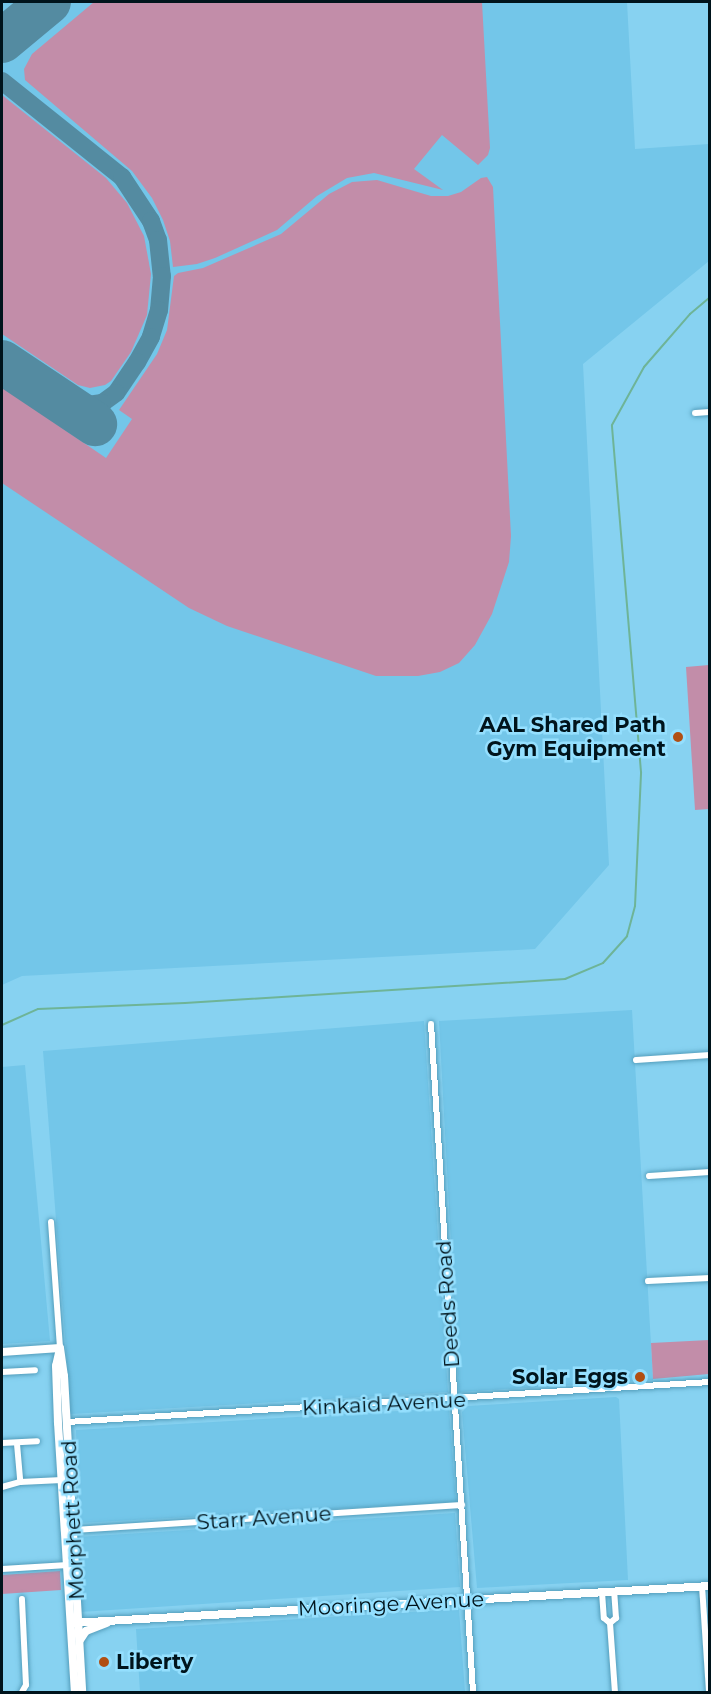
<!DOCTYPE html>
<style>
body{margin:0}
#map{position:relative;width:711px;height:1694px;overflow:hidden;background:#87d2f1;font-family:Montserrat,sans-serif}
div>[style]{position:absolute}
.built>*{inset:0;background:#73c6e9}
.green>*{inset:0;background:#c28da9}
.stream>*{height:2px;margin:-1px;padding:0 1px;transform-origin:1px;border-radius:1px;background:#6eb497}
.taxiway>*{height:18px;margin:-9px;padding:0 9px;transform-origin:9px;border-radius:9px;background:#548ba1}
.runway>*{height:44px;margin:-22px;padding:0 22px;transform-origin:22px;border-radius:22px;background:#548ba1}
.roads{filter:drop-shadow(0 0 2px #549ebc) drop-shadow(0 0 2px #549ebc)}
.minor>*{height:6px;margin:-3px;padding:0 3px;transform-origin:3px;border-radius:3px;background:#fff}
.tertiary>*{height:8px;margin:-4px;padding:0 4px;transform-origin:4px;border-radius:4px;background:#fff}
.dots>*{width:16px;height:16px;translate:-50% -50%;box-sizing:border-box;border:3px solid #94dffe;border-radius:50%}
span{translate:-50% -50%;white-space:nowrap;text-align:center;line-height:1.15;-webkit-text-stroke:5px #94dffe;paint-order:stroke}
.poi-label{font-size:21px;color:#00141c;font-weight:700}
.right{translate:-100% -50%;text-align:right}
.left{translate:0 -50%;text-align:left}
.street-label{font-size:21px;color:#00141c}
.frame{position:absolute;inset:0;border:3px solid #00141c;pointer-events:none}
</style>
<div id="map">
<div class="built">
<div style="clip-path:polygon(2px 2px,627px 2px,635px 149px,709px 144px,709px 261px,583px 364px,609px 865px,535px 949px,22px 976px,2px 985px)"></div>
<div style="clip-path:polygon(632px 1010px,653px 1380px,459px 1392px,439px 1021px)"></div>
<div style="clip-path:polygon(424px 1021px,448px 1392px,71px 1414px,43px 1051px)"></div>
<div style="clip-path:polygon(25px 1065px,50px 1341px,2px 1344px,2px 1067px)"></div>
<div style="clip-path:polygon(616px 1397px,619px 1399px,628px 1580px,477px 1588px,462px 1412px,468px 1406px)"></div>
<div style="clip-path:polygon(449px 1408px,456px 1502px,80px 1523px,76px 1430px)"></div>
<div style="clip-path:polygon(455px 1513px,460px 1587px,80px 1612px,78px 1537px)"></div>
<div style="clip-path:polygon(459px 1609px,465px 1692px,140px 1692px,136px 1629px)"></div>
</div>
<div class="green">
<div style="clip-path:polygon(94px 2px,482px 2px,490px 148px,488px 155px,478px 165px,442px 135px,414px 169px,443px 190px,374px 173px,347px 178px,317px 196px,277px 230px,215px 258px,197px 264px,173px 267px,170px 241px,163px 220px,152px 198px,132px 171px,25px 80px,24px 69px,32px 54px)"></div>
<div style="clip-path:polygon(2px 95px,106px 178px,127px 203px,144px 236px,151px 274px,147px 315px,131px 352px,111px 381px,105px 385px,90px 388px,78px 385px,2px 334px)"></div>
<div style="clip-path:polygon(487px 177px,493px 187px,511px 536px,509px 562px,492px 614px,475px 645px,459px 663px,440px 672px,418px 676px,376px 676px,227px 626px,189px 608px,2px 483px,2px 387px,106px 458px,132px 419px,119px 410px,157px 354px,167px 330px,174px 276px,178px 273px,203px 268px,281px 234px,329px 194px,352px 182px,377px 180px,431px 196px,448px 196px,461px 192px,481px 178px)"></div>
<div style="clip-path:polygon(709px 665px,709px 809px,695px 810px,686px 667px)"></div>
<div style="clip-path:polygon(709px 1340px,709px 1374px,653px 1379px,651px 1343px)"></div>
<div style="clip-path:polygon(60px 1571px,61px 1590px,2px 1594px,2px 1575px)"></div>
</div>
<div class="stream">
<div style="left:2px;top:1025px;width:39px;rotate:-24deg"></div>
<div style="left:38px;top:1009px;width:147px;rotate:-2.3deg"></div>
<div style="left:185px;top:1003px;width:381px;rotate:-3.6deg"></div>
<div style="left:565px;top:979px;width:41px;rotate:-22.8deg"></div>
<div style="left:603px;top:963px;width:36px;rotate:-48deg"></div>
<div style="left:627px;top:936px;width:31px;rotate:-75deg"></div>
<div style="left:635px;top:906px;width:134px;rotate:-87.4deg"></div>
<div style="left:641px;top:772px;width:348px;rotate:-94.8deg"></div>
<div style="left:612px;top:425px;width:66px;rotate:-61.1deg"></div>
<div style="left:644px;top:367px;width:70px;rotate:-49deg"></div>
<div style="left:690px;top:314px;width:26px;rotate:-40deg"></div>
</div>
<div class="taxiway">
<div style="left:2px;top:40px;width:3px;rotate:-18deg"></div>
<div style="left:2px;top:81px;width:154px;rotate:38.7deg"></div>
<div style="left:122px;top:177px;width:53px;rotate:56.6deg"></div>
<div style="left:151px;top:221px;width:20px;rotate:70deg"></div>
<div style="left:158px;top:240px;width:36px;rotate:84deg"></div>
<div style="left:162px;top:276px;width:34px;rotate:95deg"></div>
<div style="left:159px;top:310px;width:28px;rotate:107deg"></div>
<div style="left:151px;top:337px;width:29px;rotate:119deg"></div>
<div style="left:137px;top:362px;width:37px;rotate:124deg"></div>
<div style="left:116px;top:393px;width:17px;rotate:144deg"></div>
<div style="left:102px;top:403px;width:21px;rotate:172deg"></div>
<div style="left:81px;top:406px;width:18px;rotate:-167deg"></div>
</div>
<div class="runway">
<div style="left:2px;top:41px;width:61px;rotate:-39.7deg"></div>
<div style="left:2px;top:362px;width:112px;rotate:33.7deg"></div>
</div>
<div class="roads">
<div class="minor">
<div style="left:695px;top:413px;width:15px;rotate:-4deg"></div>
<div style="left:431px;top:1024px;width:669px;rotate:86.4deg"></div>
<div style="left:636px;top:1060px;width:74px;rotate:-3.9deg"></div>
<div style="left:649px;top:1176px;width:61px;rotate:-3.8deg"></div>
<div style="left:51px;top:1222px;width:126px;rotate:85.9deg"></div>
<div style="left:648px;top:1281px;width:62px;rotate:-2.8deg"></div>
<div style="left:2px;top:1372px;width:33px;rotate:-3deg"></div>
<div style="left:67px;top:1422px;width:644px;rotate:-3.56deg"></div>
<div style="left:2px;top:1443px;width:35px;rotate:-3deg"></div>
<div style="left:17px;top:1444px;width:38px;rotate:85deg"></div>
<div style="left:2px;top:1487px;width:19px;rotate:-16deg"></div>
<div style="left:20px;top:1482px;width:42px;rotate:-2.7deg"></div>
<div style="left:73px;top:1530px;width:390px;rotate:-3.7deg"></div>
<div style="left:2px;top:1569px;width:66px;rotate:-3.5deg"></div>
<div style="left:702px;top:1586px;width:106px;rotate:86.2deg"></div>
<div style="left:602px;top:1592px;width:26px;rotate:86deg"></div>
<div style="left:604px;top:1618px;width:8px;rotate:40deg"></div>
<div style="left:610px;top:1623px;width:69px;rotate:85.9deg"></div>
<div style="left:610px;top:1623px;width:8px;rotate:-40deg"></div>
<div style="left:616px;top:1618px;width:26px;rotate:-94deg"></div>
<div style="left:22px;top:1692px;width:8px;rotate:-60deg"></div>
<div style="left:26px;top:1685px;width:86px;rotate:-92.7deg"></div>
</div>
<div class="tertiary">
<div style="left:60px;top:1348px;width:28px;rotate:82deg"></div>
<div style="left:64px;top:1376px;width:317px;rotate:86.7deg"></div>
<div style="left:2px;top:1352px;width:58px;rotate:-3.9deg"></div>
<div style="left:59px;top:1353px;width:13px;rotate:103deg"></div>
<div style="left:56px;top:1366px;width:57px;rotate:88deg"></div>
<div style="left:58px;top:1423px;width:270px;rotate:86.4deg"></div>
<div style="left:72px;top:1623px;width:639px;rotate:-3.32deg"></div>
<div style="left:80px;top:1640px;width:11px;rotate:-56deg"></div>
<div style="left:86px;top:1631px;width:22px;rotate:-21deg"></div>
</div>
</div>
<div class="dots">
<div style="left:678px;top:737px;background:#b14f13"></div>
<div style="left:640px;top:1377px;background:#b14f13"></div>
<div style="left:104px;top:1662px;background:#b14f13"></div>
</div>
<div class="poi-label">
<span class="right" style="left:666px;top:737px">AAL Shared Path<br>Gym Equipment</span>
<span class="right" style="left:628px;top:1377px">Solar Eggs</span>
<span class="left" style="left:116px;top:1662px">Liberty</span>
</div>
<div class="street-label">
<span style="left:448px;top:1304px;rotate:-94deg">Deeds Road</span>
<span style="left:384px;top:1404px;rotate:-3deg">Kinkaid Avenue</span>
<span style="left:264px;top:1518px;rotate:-4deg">Starr Avenue</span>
<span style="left:73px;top:1520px;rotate:-93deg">Morphett Road</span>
<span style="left:391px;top:1604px;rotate:-3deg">Mooringe Avenue</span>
</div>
<div class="frame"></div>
</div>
